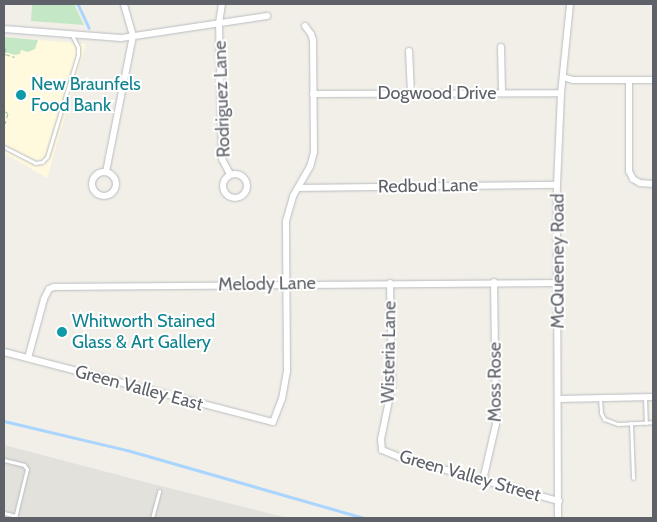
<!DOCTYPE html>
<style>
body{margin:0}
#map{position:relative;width:657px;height:522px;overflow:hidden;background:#f1efe7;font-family:Cabin,sans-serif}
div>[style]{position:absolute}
.commercial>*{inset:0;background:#fff9de}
.industrial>*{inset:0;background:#e2e1db}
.green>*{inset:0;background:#c4e8c5}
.stream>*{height:2.5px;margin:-1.25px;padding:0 1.25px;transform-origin:1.25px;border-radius:1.25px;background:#a9d5ff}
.path>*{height:1px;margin-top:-0.5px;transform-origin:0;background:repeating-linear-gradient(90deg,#9ac8aa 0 5px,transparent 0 7.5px)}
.roads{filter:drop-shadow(0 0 1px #b9bcc1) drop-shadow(0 0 1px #b9bcc1)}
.lane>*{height:3px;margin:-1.5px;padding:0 1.5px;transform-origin:1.5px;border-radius:1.5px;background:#fff}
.street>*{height:6px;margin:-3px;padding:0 3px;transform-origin:3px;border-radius:3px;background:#fff}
.street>.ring{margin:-3px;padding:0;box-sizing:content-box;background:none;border:6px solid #fff;border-radius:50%}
.dots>*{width:14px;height:14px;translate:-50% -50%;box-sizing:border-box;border:2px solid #fff;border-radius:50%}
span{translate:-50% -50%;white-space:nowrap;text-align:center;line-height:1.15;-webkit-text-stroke:4px #fff;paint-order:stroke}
.culture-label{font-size:18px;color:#0d838f}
.left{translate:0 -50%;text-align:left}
.street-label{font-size:18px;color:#5e6268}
.frame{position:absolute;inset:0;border:5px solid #5e6268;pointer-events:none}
</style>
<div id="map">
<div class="commercial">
<div style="clip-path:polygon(4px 37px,86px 44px,47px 178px,4px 153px)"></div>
</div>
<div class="industrial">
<div style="clip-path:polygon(4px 445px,145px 482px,288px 518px,4px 518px)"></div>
</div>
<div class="green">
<div style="clip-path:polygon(22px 4px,74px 4px,84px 25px,31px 21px,32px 5px)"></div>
<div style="clip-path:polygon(4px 37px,38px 40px,35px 49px,28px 52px,21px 50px,20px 54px,15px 55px,4px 52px)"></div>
</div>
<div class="stream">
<div style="left:78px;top:4px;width:26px;rotate:65deg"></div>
<div style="left:4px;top:421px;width:126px;rotate:13.3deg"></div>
<div style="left:127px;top:450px;width:247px;rotate:16deg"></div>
</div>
<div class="path">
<div style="left:4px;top:47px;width:4px;rotate:56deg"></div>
<div style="left:6px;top:50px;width:4px;rotate:117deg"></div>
<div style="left:5px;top:54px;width:10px;rotate:17deg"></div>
<div style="left:4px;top:111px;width:4px;rotate:27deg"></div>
<div style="left:8px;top:113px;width:11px;rotate:105deg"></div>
</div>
<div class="roads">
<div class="lane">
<div style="left:4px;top:147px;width:35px;rotate:27deg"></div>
<div style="left:35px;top:163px;width:7px;rotate:-8deg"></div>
<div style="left:42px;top:162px;width:7px;rotate:-45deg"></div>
<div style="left:47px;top:157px;width:107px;rotate:-73.1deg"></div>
<div style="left:78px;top:55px;width:8px;rotate:-90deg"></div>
<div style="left:78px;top:47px;width:13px;rotate:-117deg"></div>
<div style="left:600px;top:398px;width:15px;rotate:86deg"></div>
<div style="left:601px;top:413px;width:7px;rotate:63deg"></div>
<div style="left:604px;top:419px;width:15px;rotate:20deg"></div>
<div style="left:618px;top:424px;width:35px;rotate:-3deg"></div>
<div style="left:645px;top:398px;width:25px;rotate:88deg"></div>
<div style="left:631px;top:423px;width:55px;rotate:87.9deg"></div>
<div style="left:4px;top:460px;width:21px;rotate:14deg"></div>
<div style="left:24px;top:465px;width:5px;rotate:53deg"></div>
<div style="left:27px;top:469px;width:50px;rotate:103.8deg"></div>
<div style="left:4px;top:513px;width:12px;rotate:14deg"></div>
<div style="left:152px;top:518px;width:28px;rotate:-75deg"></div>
</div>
<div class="street">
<div style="left:222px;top:4px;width:19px;rotate:99deg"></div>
<div style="left:219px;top:23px;width:136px;rotate:88.7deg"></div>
<div style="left:222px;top:159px;width:17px;rotate:62deg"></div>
<div style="left:4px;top:29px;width:117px;rotate:4.4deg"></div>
<div style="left:121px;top:38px;width:148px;rotate:-8.6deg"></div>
<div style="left:501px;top:47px;width:45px;rotate:88.7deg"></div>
<div style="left:409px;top:51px;width:42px;rotate:87.3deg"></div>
<div style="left:563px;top:77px;width:10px;rotate:17deg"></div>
<div style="left:573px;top:80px;width:80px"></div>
<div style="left:629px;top:80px;width:91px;rotate:90deg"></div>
<div style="left:629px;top:171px;width:9px;rotate:63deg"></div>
<div style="left:633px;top:179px;width:8px;rotate:30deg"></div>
<div style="left:640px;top:183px;width:13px;rotate:4deg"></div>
<div style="left:313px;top:94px;width:248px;rotate:-0.2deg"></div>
<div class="ring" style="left:92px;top:172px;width:18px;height:18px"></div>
<div style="left:106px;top:172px;width:139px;rotate:-78.8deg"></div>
<div style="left:133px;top:36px;width:33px;rotate:-106deg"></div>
<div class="ring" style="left:223px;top:174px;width:18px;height:18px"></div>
<div style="left:298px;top:188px;width:259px;rotate:-0.7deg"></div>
<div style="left:390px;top:283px;width:103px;rotate:88.9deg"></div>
<div style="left:392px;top:386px;width:54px;rotate:101.7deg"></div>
<div style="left:381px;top:439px;width:11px;rotate:85deg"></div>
<div style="left:382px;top:450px;width:18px;rotate:22deg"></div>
<div style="left:399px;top:457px;width:166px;rotate:15.4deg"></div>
<div style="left:4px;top:352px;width:278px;rotate:14.6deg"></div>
<div style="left:273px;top:422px;width:25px;rotate:-69deg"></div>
<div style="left:282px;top:399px;width:27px;rotate:-80deg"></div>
<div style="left:287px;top:372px;width:151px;rotate:-90.4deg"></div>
<div style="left:286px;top:221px;width:26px;rotate:-74deg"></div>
<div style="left:293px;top:196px;width:34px;rotate:-60deg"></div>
<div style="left:310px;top:167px;width:16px;rotate:-75deg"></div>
<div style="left:314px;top:152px;width:112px;rotate:-90.5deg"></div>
<div style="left:313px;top:40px;width:6px;rotate:-108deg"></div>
<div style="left:311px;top:34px;width:10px;rotate:-127deg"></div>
<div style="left:28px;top:358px;width:61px;rotate:-74.8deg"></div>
<div style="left:44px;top:299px;width:11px;rotate:-63deg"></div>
<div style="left:49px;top:289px;width:5px;rotate:-22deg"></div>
<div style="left:54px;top:287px;width:503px;rotate:-0.46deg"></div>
<div style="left:559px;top:399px;width:94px;rotate:-1.2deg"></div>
<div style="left:483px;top:480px;width:57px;rotate:-76.9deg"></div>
<div style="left:496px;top:424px;width:142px;rotate:-90.8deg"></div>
<div style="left:558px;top:518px;width:333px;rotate:-90.2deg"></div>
<div style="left:557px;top:185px;width:92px;rotate:-87.5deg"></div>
<div style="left:561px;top:93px;width:89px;rotate:-84.2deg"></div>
</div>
</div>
<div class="dots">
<div style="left:21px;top:95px;background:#0f9aa8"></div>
<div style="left:62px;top:332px;background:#0f9aa8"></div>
</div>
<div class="culture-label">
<span class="left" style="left:31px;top:95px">New Braunfels<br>Food Bank</span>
<span class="left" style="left:72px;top:332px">Whitworth Stained<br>Glass &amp; Art Gallery</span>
</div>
<div class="street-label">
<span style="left:437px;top:93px">Dogwood Drive</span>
<span style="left:222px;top:99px;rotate:-92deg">Rodriguez Lane</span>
<span style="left:428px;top:186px;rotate:-1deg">Redbud Lane</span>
<span style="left:558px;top:261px;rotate:-90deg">McQueeney Road</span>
<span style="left:267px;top:284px;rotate:-1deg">Melody Lane</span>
<span style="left:389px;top:352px;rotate:-89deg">Wisteria Lane</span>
<span style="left:495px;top:382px;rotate:-90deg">Moss Rose</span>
<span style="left:139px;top:388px;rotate:15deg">Green Valley East</span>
<span style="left:470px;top:476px;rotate:16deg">Green Valley Street</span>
</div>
<div class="frame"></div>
</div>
